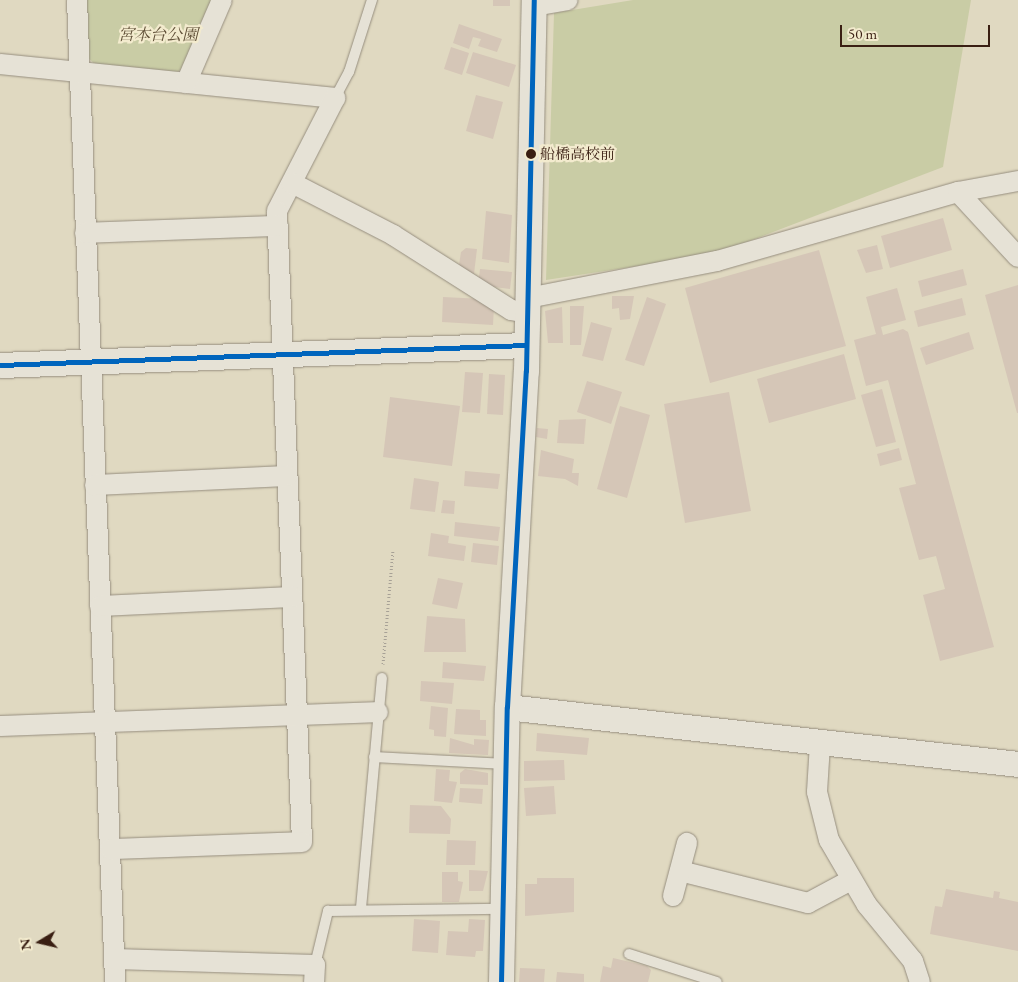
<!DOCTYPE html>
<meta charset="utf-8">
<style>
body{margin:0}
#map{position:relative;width:1018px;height:982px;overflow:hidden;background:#e0d9c1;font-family:"EB Garamond","Noto Serif JP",serif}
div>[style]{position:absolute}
.green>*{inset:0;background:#c9cca5}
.building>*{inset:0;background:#d5c6b7}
.path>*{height:3px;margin-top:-1.5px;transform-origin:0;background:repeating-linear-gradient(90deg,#a7a196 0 1px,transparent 0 3.5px)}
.roads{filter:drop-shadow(0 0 1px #968e7f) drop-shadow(0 0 1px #968e7f)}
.service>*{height:10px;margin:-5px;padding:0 5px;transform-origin:5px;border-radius:5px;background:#e6e2d6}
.minor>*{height:20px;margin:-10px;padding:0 10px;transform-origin:10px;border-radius:10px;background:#e6e2d6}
.tertiary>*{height:25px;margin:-12.5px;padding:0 12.5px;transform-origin:12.5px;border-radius:12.5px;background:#e6e2d6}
.bus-1>*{height:5px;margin:-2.5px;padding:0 2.5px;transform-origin:2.5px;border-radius:2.5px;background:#0065bd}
.dots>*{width:14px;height:14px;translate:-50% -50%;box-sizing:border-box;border:2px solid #f3ebce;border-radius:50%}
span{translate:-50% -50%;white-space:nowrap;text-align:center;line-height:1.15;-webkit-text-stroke:4.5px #f3ebce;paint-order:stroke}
.bus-label{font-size:15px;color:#3a1f13}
.left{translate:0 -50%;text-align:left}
.park-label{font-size:16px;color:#605038;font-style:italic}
.north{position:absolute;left:15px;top:917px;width:50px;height:50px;-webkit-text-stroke:4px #f3ebce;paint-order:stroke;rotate:261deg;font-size:14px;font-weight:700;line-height:20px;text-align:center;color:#3a1f13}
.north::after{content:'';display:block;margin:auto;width:18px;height:22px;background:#3a1f13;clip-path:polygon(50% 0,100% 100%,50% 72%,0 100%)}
.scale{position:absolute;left:840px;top:25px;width:150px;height:22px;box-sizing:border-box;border:2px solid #3a1f13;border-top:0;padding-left:6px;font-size:15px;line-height:18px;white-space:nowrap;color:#3a1f13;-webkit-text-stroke:4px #f3ebce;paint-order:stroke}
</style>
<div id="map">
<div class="green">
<div style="clip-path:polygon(86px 0,213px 0,184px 68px,175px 73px,96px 65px,88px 58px)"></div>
<div style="clip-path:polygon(633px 0,971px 0,943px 167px,716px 254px,546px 280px,554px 13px)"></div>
</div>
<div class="building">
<div style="clip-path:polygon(493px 0,510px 0,510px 6px,493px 6px)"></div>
<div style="clip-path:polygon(459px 24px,502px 39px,497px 52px,478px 46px,481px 39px,473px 37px,469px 49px,453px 43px)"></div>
<div style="clip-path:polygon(451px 47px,469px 53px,462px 75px,444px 69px)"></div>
<div style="clip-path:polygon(473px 52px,516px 65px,509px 87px,466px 73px)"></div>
<div style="clip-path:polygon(476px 95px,503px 102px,493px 139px,466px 131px)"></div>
<div style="clip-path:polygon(486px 211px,512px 215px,509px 263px,482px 259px)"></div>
<div style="clip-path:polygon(943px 218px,952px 250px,890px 268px,881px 236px)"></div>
<div style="clip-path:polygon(877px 245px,883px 269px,866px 273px,857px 250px)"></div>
<div style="clip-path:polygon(466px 248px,477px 249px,474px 274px,458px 271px,461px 252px)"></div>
<div style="clip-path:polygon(819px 250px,846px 346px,710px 383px,685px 288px)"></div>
<div style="clip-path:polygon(480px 269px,512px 272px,510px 289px,478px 285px)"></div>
<div style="clip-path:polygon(963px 269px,967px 285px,922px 297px,918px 281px)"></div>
<div style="clip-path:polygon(1018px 285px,1018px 413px,1017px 413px,985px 295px)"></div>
<div style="clip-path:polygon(897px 288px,906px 320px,881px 327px,883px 335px,903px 329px,908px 332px,994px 647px,940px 661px,923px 595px,945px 589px,936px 556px,919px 560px,899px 488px,916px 484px,888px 380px,866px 386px,854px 340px,876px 334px,866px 297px)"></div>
<div style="clip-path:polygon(612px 296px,634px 296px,630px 319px,620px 320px,619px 308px,612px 309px)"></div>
<div style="clip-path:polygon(443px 297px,482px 299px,494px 306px,493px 325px,442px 322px)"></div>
<div style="clip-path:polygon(647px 297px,666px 304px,644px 366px,625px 360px)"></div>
<div style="clip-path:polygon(962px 298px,966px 315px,918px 327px,914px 311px)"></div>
<div style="clip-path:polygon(570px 306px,584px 306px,581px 345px,570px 345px)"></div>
<div style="clip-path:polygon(562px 307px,563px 343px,548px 343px,545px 311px)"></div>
<div style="clip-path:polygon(591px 322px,612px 328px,603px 361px,582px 356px)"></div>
<div style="clip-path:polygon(969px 332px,974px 349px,926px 365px,920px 348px)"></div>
<div style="clip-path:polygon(844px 354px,856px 399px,769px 423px,757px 379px)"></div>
<div style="clip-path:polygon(465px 372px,483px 373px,480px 413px,462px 412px)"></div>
<div style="clip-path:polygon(489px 374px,505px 375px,503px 415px,487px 414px)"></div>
<div style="clip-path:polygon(587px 381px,622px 392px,611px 424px,577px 412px)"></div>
<div style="clip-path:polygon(882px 389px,896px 442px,876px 447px,861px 395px)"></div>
<div style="clip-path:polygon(729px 392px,751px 511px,685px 523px,664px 404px)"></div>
<div style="clip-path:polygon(390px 397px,460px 406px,452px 466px,383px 457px)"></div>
<div style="clip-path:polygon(620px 406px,650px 415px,627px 498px,597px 489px)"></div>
<div style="clip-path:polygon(586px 419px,584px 444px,557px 443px,559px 420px)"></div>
<div style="clip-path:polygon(537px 428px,548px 429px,547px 439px,536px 437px)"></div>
<div style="clip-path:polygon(899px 448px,902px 460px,880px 466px,877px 454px)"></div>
<div style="clip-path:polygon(541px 450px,574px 459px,572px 473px,579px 473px,578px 486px,565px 479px,538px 476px)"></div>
<div style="clip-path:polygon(465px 471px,500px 474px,498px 489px,464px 486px)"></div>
<div style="clip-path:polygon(414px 478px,439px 482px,435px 512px,410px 509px)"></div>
<div style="clip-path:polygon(443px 500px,455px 501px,454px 514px,441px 513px)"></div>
<div style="clip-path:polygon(455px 522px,500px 527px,498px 541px,454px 536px)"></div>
<div style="clip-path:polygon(431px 533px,449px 536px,448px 543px,466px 546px,464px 561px,428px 556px)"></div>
<div style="clip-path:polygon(473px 543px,499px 546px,497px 565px,471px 562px)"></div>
<div style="clip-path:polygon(438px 578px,463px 583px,457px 609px,432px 604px)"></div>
<div style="clip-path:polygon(427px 616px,465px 619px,466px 652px,424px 652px)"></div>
<div style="clip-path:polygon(443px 662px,486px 666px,484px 681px,442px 678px)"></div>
<div style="clip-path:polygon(421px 681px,454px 683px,452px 704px,420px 701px)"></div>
<div style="clip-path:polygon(431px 706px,448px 708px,446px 737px,434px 736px,434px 730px,429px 729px)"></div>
<div style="clip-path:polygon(456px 709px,480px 710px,480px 720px,486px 720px,486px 736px,454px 734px)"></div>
<div style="clip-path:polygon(537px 733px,589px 738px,587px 755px,536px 751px)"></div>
<div style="clip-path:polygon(450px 738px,474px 745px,474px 739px,489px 740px,488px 755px,449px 753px)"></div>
<div style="clip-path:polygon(564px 760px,565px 780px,524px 781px,524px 761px)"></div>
<div style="clip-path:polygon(436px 769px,450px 770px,449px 781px,457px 782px,452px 803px,434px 801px)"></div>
<div style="clip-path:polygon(465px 769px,488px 773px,488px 785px,460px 784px,460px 773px)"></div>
<div style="clip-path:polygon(554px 786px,556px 814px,526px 816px,524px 788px)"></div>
<div style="clip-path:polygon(460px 788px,483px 789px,482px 804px,459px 802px)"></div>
<div style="clip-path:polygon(410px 805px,441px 806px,451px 819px,450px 834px,409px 833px)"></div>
<div style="clip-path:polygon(447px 840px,476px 841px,475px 865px,446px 865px)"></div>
<div style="clip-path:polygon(469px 870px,488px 871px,483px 891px,469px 891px)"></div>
<div style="clip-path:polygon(442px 872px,458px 872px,458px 881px,463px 882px,459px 902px,442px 902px)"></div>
<div style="clip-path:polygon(537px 878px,574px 878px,574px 912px,525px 916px,525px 884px,537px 884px)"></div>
<div style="clip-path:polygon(946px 889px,993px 898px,994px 891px,1000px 892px,999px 898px,1018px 902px,1018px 951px,930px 934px,935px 906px,942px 907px)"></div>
<div style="clip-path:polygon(414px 919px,440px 921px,438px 953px,412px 951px)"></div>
<div style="clip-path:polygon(469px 919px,485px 920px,483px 951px,476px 951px,475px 957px,446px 955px,448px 931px,468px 932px)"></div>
<div style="clip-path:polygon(613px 958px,647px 966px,651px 970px,648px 982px,600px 982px,603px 966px,611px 968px)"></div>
<div style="clip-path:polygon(520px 968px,545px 969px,544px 982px,519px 982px)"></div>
<div style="clip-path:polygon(557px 972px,584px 974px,584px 982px,556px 982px)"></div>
</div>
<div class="path">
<div style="left:383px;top:664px;width:114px;rotate:-85deg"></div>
</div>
<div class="roads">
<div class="service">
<div style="left:335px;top:98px;width:30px;rotate:-62deg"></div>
<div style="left:349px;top:72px;width:76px;rotate:-72.3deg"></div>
<div style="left:374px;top:757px;width:132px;rotate:3deg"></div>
<div style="left:361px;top:908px;width:231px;rotate:-84.8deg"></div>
<div style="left:629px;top:954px;width:92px;rotate:17.7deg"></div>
<div style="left:315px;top:965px;width:56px;rotate:-76.5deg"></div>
<div style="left:328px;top:911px;width:175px;rotate:-0.7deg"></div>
</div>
<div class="minor">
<div style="left:77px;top:0;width:983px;rotate:87.78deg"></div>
<div style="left:534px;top:6px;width:34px;rotate:-10deg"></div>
<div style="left:0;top:64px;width:337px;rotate:5.8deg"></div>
<div style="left:335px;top:98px;width:127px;rotate:117.2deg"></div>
<div style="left:277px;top:211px;width:631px;rotate:87.73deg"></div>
<div style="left:302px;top:842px;width:192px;rotate:177.9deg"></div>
<div style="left:186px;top:83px;width:90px;rotate:-66.6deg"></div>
<div style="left:292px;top:183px;width:114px;rotate:27.2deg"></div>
<div style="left:393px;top:235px;width:140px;rotate:32.4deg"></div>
<div style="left:511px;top:310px;width:16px;rotate:11deg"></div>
<div style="left:958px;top:192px;width:88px;rotate:47.3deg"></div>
<div style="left:85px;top:233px;width:193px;rotate:-2.1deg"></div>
<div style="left:528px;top:298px;width:193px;rotate:-11.1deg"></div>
<div style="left:717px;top:261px;width:251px;rotate:-16deg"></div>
<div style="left:958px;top:192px;width:61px;rotate:-10.4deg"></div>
<div style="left:95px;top:485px;width:192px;rotate:-2.7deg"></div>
<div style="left:100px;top:606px;width:192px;rotate:-2.7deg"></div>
<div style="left:0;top:726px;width:378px;rotate:-2.1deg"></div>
<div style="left:820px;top:744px;width:48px;rotate:93.6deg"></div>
<div style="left:817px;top:792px;width:49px;rotate:76deg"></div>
<div style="left:829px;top:840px;width:75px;rotate:59.7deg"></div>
<div style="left:867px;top:905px;width:72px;rotate:50.6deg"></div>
<div style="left:913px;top:961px;width:22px;rotate:72deg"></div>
<div style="left:680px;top:871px;width:132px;rotate:14deg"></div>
<div style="left:808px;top:903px;width:49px;rotate:-28.1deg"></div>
<div style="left:673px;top:896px;width:55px;rotate:-75.2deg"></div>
<div style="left:114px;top:959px;width:201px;rotate:1.7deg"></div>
<div style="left:315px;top:965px;width:17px;rotate:93deg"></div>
</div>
<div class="tertiary">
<div style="left:0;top:365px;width:526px;rotate:-2.18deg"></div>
<div style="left:507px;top:707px;width:514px;rotate:6.36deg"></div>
<div style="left:501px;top:982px;width:275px;rotate:-88.8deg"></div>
<div style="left:507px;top:707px;width:337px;rotate:-86.8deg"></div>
<div style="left:526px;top:371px;width:371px;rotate:-88.8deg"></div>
</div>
</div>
<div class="bus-1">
<div style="left:0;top:365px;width:526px;rotate:-2.18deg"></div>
<div style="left:501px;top:982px;width:275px;rotate:-88.8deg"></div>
<div style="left:507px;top:707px;width:337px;rotate:-86.8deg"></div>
<div style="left:526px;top:371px;width:371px;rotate:-88.8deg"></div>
</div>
<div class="dots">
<div style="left:531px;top:154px;background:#3a1f13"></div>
</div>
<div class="bus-label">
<span class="left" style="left:540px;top:154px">船橋高校前</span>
</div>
<div class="park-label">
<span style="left:158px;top:35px">宮本台公園</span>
</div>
<div class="north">N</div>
<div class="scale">50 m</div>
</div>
